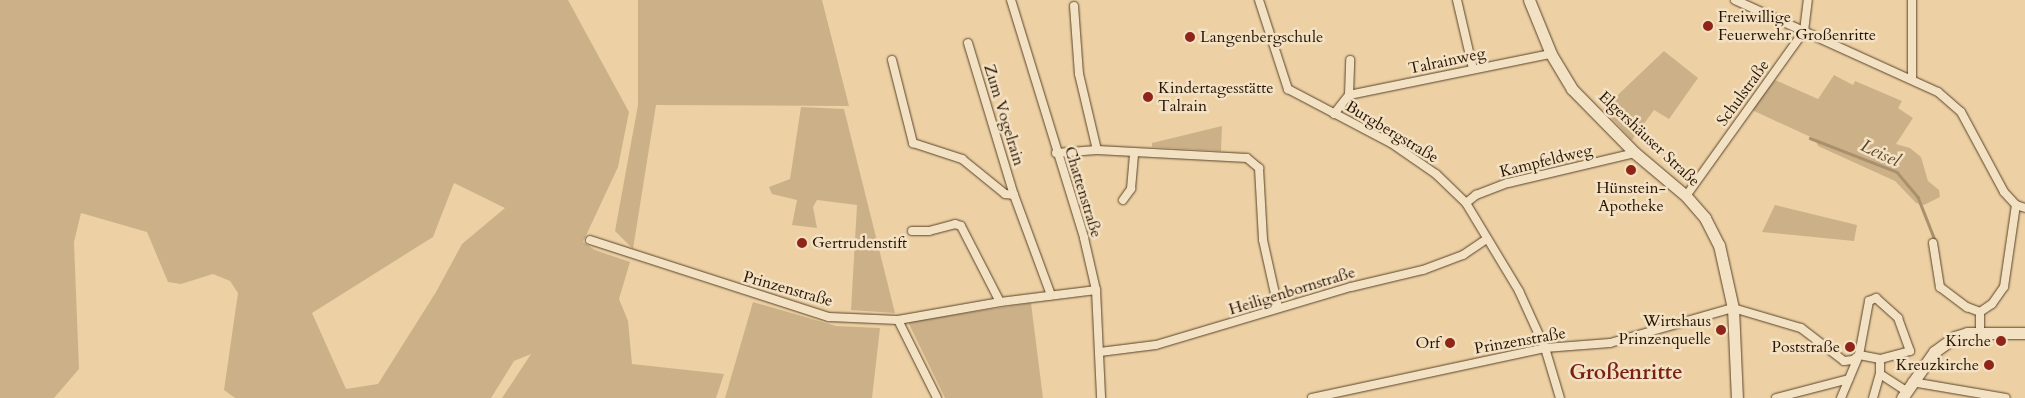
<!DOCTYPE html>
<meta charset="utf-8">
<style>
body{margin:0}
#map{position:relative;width:2025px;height:398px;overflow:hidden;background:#edd1a4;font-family:Cardo,serif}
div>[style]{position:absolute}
.green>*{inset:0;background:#ccb188}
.stream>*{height:2.5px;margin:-1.25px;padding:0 1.25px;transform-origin:1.25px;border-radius:1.25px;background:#aa906c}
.roads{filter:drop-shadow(0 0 1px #594229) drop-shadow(0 0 1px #594229)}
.street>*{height:8px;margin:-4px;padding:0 4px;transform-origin:4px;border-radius:4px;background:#f3e1c4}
.secondary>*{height:11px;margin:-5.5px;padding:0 5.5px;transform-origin:5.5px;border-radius:5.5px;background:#f3e1c4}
.dots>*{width:14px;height:14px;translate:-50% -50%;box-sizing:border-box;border:2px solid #f3e1c4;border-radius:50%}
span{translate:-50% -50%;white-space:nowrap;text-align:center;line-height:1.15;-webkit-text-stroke:5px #f3e1c4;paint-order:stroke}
.poi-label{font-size:16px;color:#281300}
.left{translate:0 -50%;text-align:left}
.right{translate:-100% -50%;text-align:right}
.street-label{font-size:16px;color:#281300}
.water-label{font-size:18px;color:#5c452b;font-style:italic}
.district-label{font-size:21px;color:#7a1f14;font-weight:700}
</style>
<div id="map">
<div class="green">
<div style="clip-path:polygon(evenodd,0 0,568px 0,629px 112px,618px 167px,583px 242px,595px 250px,630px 262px,619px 299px,628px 321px,632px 364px,724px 374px,716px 398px,502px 398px,531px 354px,514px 361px,491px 398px,235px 398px,224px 390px,238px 293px,230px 281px,213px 274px,181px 284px,168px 282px,147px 232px,81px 213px,74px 242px,79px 369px,54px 398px,0 398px,0 0,454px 183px,505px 208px,462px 244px,436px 292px,378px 384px,346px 389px,312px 313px,433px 237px,454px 183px)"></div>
<div style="clip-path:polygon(638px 0,822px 0,849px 106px,656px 105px,633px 249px,615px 231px,638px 105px)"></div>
<div style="clip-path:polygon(1664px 51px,1698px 78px,1669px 119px,1654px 110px,1632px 140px,1603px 109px)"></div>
<div style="clip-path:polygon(1834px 75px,1853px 85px,1855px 81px,1902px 101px,1898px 108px,1913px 118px,1896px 144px,1910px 148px,1921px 157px,1928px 181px,1939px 190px,1940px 197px,1924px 205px,1916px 203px,1895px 181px,1818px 146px,1815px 139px,1752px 110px,1775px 80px,1818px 99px)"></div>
<div style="clip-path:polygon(801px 107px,844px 109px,895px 313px,851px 310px,857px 205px,817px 200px,813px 207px,817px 228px,792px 225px,797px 200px,772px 194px,769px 187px,790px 179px)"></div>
<div style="clip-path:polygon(1222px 126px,1221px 151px,1152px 147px,1152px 143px)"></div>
<div style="clip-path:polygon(1775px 205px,1857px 225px,1854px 241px,1762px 232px)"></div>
<div style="clip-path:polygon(753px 302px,836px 326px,880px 328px,872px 398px,725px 398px)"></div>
<div style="clip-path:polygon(1031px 303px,1043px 398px,945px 398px,908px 322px)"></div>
</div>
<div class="stream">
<div style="left:1810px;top:138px;width:93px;rotate:21.3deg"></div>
<div style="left:1897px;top:172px;width:33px;rotate:50deg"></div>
<div style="left:1918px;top:197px;width:46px;rotate:68.4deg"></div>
</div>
<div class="roads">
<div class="street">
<div style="left:1011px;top:0;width:249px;rotate:72.9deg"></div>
<div style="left:1084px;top:238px;width:53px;rotate:77deg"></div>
<div style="left:1096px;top:290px;width:108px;rotate:87.3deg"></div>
<div style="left:1259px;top:0;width:94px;rotate:72deg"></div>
<div style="left:1288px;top:89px;width:116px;rotate:27.7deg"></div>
<div style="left:1391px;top:143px;width:55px;rotate:34.6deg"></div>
<div style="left:1436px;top:174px;width:42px;rotate:44deg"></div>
<div style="left:1466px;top:203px;width:103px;rotate:58.9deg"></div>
<div style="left:1519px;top:291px;width:63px;rotate:65.5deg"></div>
<div style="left:1545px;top:348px;width:52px;rotate:73.3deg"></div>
<div style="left:1457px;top:0;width:71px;rotate:76.9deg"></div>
<div style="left:1735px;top:0;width:223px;rotate:24.4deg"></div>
<div style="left:1938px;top:92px;width:30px;rotate:41deg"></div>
<div style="left:1961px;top:112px;width:91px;rotate:61.7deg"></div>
<div style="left:2004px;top:192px;width:18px;rotate:47deg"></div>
<div style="left:2016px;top:205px;width:9px;rotate:18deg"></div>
<div style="left:1912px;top:0;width:79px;rotate:90deg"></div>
<div style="left:1074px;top:6px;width:68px;rotate:85.8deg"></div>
<div style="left:1079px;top:74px;width:78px;rotate:76.7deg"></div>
<div style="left:968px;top:43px;width:159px;rotate:73.2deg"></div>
<div style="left:1014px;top:195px;width:107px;rotate:69.7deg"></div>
<div style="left:892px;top:60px;width:86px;rotate:75.8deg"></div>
<div style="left:913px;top:143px;width:52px;rotate:18.1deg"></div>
<div style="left:962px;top:159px;width:55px;rotate:39.1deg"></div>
<div style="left:1005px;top:194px;width:9px;rotate:6deg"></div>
<div style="left:1349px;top:95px;width:35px;rotate:-88deg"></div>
<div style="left:1334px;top:114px;width:24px;rotate:-52deg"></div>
<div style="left:1349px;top:95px;width:206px;rotate:-11.5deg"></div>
<div style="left:1056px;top:153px;width:41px;rotate:-4.2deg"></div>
<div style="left:1097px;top:150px;width:150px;rotate:3.1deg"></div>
<div style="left:1247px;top:158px;width:16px;rotate:40deg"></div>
<div style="left:1259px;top:168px;width:72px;rotate:86.8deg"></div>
<div style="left:1263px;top:240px;width:69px;rotate:77.4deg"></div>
<div style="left:1686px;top:196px;width:203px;rotate:-54.4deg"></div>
<div style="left:1804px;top:31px;width:31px;rotate:-83deg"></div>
<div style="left:1123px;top:200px;width:14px;rotate:-54deg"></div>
<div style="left:1131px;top:189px;width:37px;rotate:-85deg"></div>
<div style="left:1466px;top:203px;width:13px;rotate:-39deg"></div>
<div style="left:1476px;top:195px;width:34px;rotate:-21deg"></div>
<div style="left:1508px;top:183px;width:130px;rotate:-13.3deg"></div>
<div style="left:912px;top:231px;width:17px"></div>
<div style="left:929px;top:231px;width:27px;rotate:-15deg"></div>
<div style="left:955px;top:224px;width:6px;rotate:18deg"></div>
<div style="left:961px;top:226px;width:85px;rotate:62.8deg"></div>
<div style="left:590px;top:240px;width:251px;rotate:17.9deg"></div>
<div style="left:829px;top:317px;width:69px;rotate:2.5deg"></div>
<div style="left:898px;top:320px;width:87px;rotate:63.4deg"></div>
<div style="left:1933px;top:243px;width:45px;rotate:81deg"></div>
<div style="left:1940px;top:287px;width:34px;rotate:37deg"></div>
<div style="left:1967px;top:307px;width:14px;rotate:21deg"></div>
<div style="left:898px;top:320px;width:104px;rotate:-10deg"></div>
<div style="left:1000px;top:302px;width:97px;rotate:-7.1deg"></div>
<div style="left:1980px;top:333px;width:21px;rotate:-90deg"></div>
<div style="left:1980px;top:312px;width:14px;rotate:-34deg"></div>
<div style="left:1992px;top:304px;width:21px;rotate:-55deg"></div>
<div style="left:2004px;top:287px;width:83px;rotate:-81.7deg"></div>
<div style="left:1100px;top:352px;width:56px;rotate:-7.1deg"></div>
<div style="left:1156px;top:345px;width:203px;rotate:-16.6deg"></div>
<div style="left:1351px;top:287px;width:74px;rotate:-13.3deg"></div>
<div style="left:1423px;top:270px;width:43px;rotate:-20.6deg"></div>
<div style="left:1463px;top:255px;width:29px;rotate:-34deg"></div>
<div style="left:1880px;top:359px;width:15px;rotate:90deg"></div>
<div style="left:1880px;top:374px;width:30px;rotate:33deg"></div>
<div style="left:1912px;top:382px;width:95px;rotate:9.7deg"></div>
<div style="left:1312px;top:398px;width:238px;rotate:-12.1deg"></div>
<div style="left:1545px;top:348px;width:65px;rotate:-4.4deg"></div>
<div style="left:1610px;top:343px;width:128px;rotate:-15.9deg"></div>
<div style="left:1733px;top:308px;width:71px;rotate:16.4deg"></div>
<div style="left:1801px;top:328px;width:54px;rotate:37.5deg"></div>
<div style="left:1844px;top:361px;width:9px;rotate:-6deg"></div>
<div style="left:1853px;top:360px;width:8px;rotate:-40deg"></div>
<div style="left:1776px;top:398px;width:75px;rotate:-14.6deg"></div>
<div style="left:1841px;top:398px;width:47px;rotate:-67.3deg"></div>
<div style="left:1859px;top:355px;width:55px;rotate:-79.5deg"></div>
<div style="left:1869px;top:301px;width:8px;rotate:-23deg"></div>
<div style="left:1876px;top:298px;width:30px;rotate:42deg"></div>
<div style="left:1898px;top:318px;width:35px;rotate:70deg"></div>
<div style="left:1910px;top:351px;width:31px;rotate:165deg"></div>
<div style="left:1880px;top:359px;width:21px;rotate:-169deg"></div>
<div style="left:1873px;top:398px;width:25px;rotate:-74deg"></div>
</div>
<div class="secondary">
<div style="left:1529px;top:0;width:58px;rotate:67.8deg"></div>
<div style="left:1551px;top:54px;width:41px;rotate:59deg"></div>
<div style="left:1572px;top:89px;width:90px;rotate:45.5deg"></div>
<div style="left:1635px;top:153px;width:67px;rotate:40.1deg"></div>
<div style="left:1686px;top:196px;width:29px;rotate:49deg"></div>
<div style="left:1705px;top:218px;width:30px;rotate:63deg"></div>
<div style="left:1719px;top:245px;width:65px;rotate:77.5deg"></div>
<div style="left:1733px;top:308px;width:90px;rotate:87.5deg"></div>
<div style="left:1902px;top:398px;width:56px;rotate:-55.2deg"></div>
<div style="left:1934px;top:352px;width:26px;rotate:-36deg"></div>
<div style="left:1955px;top:337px;width:13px;rotate:-18deg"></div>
<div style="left:1967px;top:333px;width:58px"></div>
</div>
</div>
<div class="dots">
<div style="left:1708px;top:26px;background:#8f2418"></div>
<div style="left:1190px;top:37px;background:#8f2418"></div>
<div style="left:1148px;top:97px;background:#8f2418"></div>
<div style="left:1631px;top:170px;background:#8f2418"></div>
<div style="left:802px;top:243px;background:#8f2418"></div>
<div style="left:1721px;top:330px;background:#8f2418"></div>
<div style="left:2001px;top:341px;background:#8f2418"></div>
<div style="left:1450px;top:343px;background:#8f2418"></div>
<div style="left:1850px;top:347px;background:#8f2418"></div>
<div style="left:1989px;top:365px;background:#8f2418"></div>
</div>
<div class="poi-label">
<span class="left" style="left:1718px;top:26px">Freiwillige<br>Feuerwehr Großenritte</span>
<span class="left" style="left:1200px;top:37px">Langenbergschule</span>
<span class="left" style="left:1158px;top:97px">Kindertagesstätte<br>Talrain</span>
<span style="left:1631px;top:197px">Hünstein-<br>Apotheke</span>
<span class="left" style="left:812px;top:243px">Gertrudenstift</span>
<span class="right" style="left:1711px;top:330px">Wirtshaus<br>Prinzenquelle</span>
<span class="right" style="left:1991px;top:341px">Kirche</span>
<span class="right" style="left:1440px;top:343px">Orf</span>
<span class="right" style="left:1840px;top:347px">Poststraße</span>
<span class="right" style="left:1979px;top:365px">Kreuzkirche</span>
</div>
<div class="street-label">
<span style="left:1447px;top:61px;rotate:-12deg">Talrainweg</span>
<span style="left:1743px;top:93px;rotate:-54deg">Schulstraße</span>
<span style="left:1004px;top:115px;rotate:73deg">Zum Vogelrain</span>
<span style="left:1392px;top:132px;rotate:31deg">Burgbergstraße</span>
<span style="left:1649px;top:139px;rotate:43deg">Elgershäuser Straße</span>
<span style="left:1546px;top:161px;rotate:-14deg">Kampfeldweg</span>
<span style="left:1083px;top:192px;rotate:73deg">Chattenstraße</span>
<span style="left:788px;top:289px;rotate:16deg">Prinzenstraße</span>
<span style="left:1292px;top:291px;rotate:-17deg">Heiligenbornstraße</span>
<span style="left:1520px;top:341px;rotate:-10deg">Prinzenstraße</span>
</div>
<div class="water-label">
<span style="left:1880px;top:154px;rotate:25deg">Leisel</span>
</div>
<div class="district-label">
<span style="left:1626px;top:373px">Großenritte</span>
</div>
</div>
